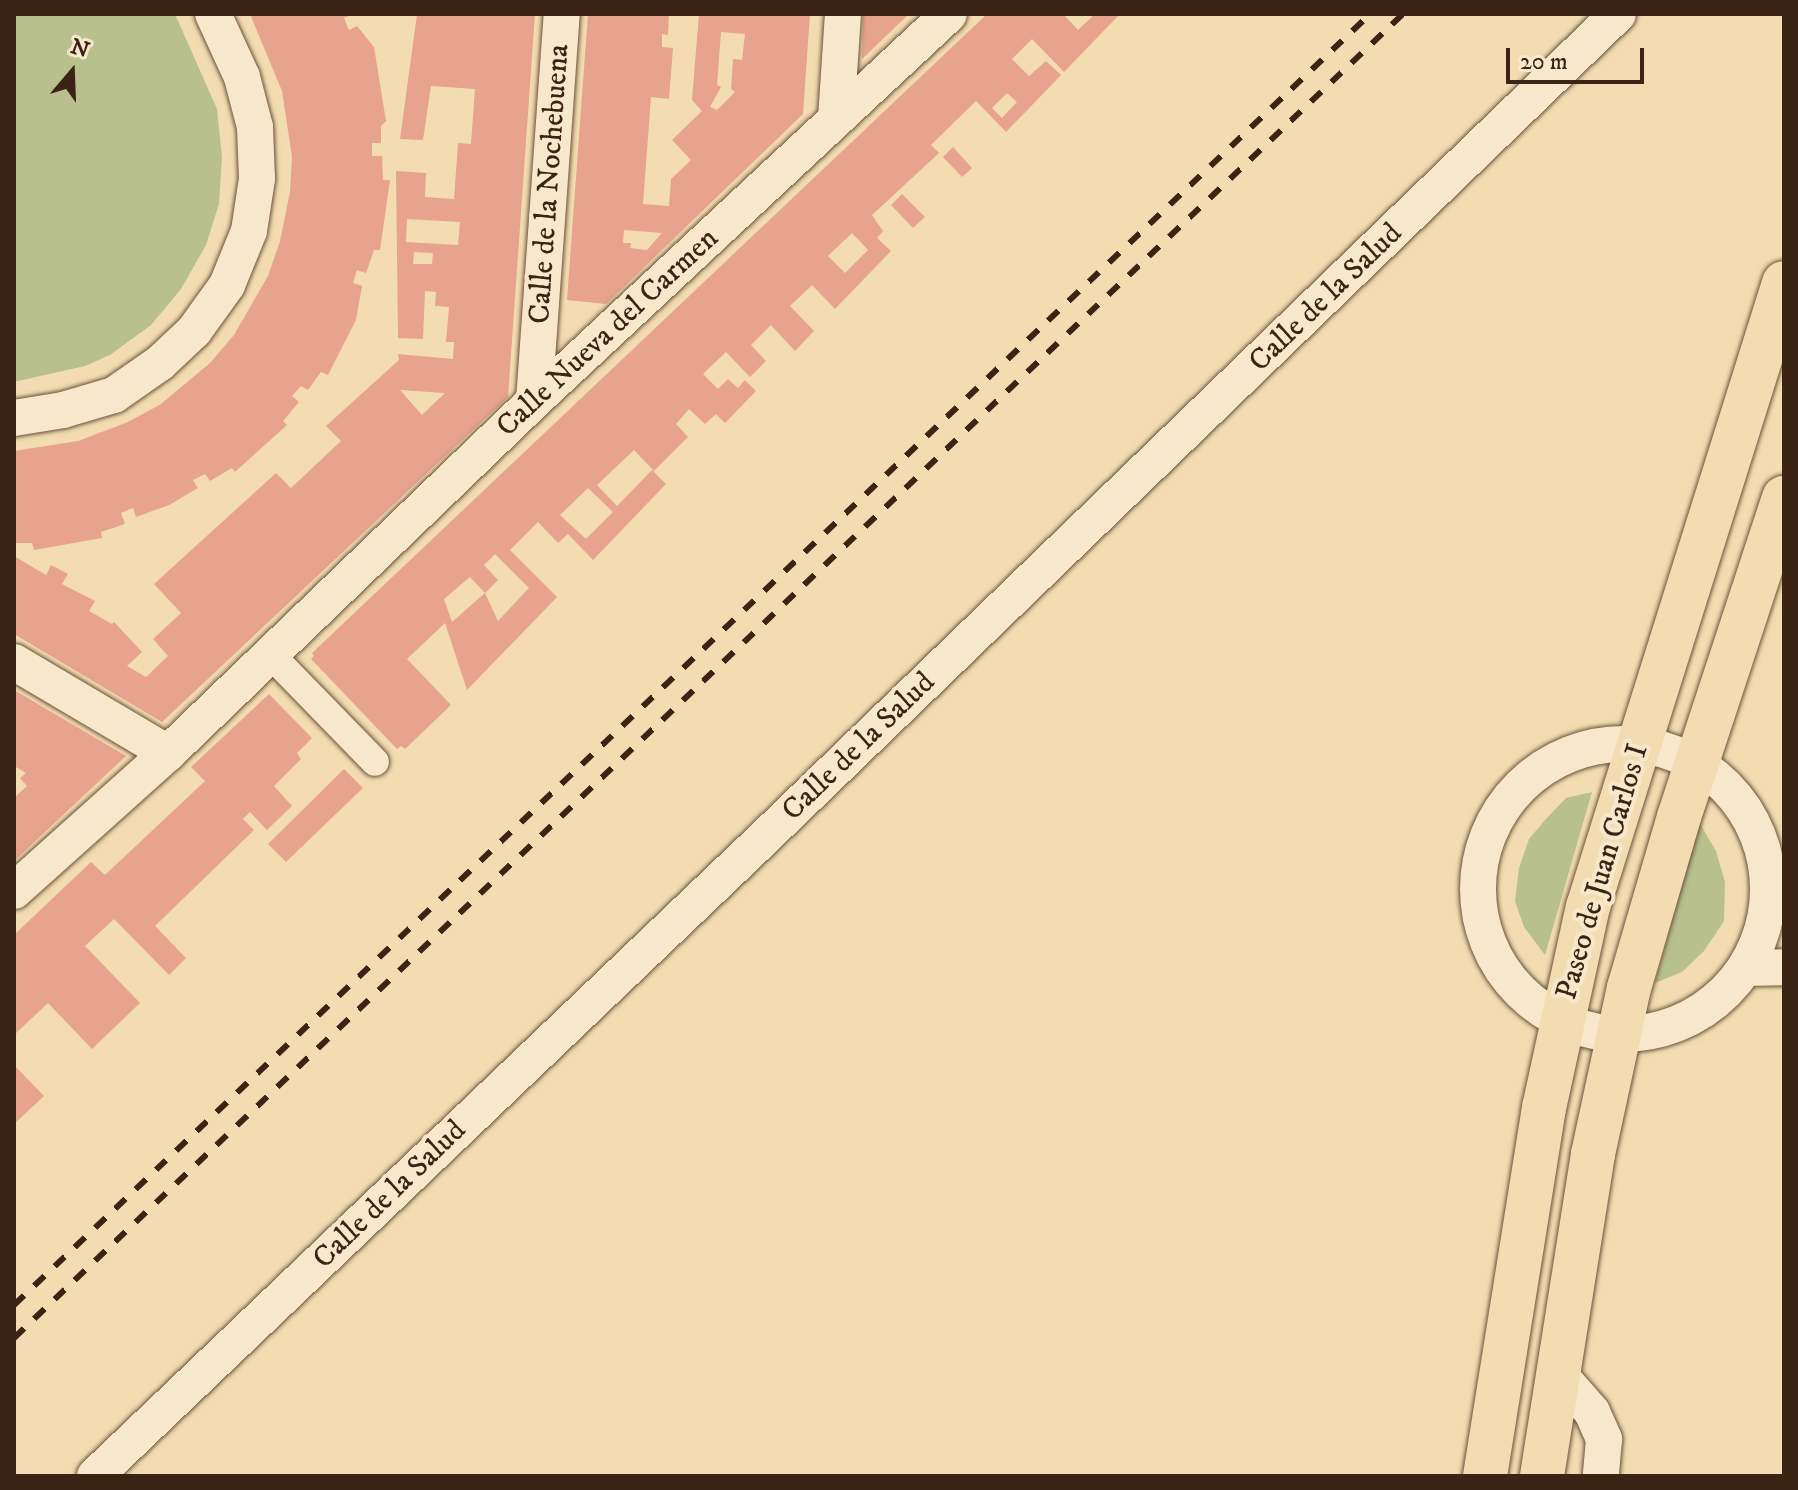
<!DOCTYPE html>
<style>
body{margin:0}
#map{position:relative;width:1798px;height:1490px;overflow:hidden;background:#f3dcb1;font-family:"IM FELL DW Pica",serif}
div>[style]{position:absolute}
.green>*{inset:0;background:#b8c18e}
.building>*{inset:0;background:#e7a38e}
.roads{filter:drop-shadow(0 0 2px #6a523b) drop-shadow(0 0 2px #6a523b)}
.pedestrian>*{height:28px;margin:-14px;padding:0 14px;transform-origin:14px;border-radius:14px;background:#f7e8cc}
.minor>*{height:36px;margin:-18px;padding:0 18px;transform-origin:18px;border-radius:18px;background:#f7e8cc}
.minor>.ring{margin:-18px;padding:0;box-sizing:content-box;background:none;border:36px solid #f7e8cc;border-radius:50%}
.primary>*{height:44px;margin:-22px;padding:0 22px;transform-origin:22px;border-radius:22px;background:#f3dcb1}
.rail>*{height:6px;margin-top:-3px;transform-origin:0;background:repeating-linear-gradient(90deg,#3c2414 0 14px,transparent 0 28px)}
span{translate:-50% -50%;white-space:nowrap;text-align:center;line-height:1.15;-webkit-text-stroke:8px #f7e8cc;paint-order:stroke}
.street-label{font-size:30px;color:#3c2414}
.frame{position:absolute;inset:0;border:16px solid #3c2414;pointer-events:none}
.north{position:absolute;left:32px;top:32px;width:80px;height:80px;-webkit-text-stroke:6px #f7e8cc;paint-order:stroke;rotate:19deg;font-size:22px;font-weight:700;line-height:32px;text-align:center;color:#3c2414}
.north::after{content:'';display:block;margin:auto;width:28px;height:36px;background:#3c2414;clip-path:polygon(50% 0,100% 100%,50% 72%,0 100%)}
.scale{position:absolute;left:1506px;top:48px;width:138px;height:36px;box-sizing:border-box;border:4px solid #3c2414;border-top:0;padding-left:10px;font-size:24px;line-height:28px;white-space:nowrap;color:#3c2414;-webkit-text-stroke:6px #f7e8cc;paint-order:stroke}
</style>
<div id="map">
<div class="green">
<div style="clip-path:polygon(14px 14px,175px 14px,217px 109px,222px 157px,219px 204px,206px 245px,181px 289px,151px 325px,110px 355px,85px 366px,14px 382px)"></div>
<div style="clip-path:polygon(1592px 792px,1545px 955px,1524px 927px,1515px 901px,1519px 868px,1529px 839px,1545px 820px,1566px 798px)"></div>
<div style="clip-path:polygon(1699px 822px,1716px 851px,1725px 882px,1724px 921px,1704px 951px,1682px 972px,1655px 983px)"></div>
</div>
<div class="building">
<div style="clip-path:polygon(250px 14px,353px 14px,344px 18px,349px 30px,357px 26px,374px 47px,386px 121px,381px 126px,381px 143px,372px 143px,372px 156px,382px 156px,383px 180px,390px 180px,380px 250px,374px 250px,366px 273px,357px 270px,353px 283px,362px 286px,356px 320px,328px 375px,321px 372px,308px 390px,301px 386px,292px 396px,299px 402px,283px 421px,287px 425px,235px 472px,232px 468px,210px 481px,205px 474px,193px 480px,198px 488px,169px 505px,136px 517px,133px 508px,121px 513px,125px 524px,101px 532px,102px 538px,34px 550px,32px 543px,14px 543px,14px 451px,78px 441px,128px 422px,161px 404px,210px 363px,234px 335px,268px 276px,280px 241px,290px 192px,292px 157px,282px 91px)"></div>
<div style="clip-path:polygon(evenodd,417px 14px,535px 14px,508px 397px,162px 722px,14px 634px,14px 556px,46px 575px,51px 565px,68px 574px,62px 584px,95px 601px,89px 611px,112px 624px,114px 622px,142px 652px,127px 666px,146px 677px,168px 656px,153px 639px,181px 613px,154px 584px,276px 473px,291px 488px,341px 441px,326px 426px,399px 360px,398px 354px,453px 359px,454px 342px,446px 342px,449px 307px,435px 306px,436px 292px,425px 291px,423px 339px,398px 338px,396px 171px,426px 173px,425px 197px,454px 199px,458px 143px,471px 144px,475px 89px,431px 86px,423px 140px,400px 139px,417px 14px,407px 219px,460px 222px,458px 245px,406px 242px,407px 219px,417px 14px,414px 252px,433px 253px,432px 264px,413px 264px,414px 252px,417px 14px,400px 390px,445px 393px,422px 415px,400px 390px)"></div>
<div style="clip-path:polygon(evenodd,588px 14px,669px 14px,668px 35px,662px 34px,662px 47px,673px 48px,669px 99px,651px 97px,643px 204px,669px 206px,671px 179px,691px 160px,672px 140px,702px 111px,692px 100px,699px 14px,810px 14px,803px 114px,606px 304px,567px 300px,588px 14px,721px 32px,745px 34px,742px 60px,733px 59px,731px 89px,735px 92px,717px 110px,710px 107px,721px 87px,717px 85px,721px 32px,588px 14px,624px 230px,662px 233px,647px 250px,630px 248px,631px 243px,623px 243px,624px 230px)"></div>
<div style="clip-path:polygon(863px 14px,909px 14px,862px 59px)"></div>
<div style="clip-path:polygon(evenodd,987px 14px,1063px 14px,1078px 30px,1095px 14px,1120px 14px,1064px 72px,1032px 39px,1012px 59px,1029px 76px,1046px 61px,1061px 75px,1006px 132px,976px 101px,931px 145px,939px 153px,872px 215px,883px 231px,877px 238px,891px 251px,835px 309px,812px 285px,790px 306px,814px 331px,795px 351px,771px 325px,751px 345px,766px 361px,750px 377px,726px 352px,703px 374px,718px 389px,728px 379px,738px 388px,745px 380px,756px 391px,725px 423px,716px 414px,705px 424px,689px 409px,676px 424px,688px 437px,654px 471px,634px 450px,597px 485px,617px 506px,652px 470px,666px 484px,593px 560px,568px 534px,558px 543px,538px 522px,510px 550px,557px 597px,467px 690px,445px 623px,407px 659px,451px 705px,405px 749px,401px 746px,397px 749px,311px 659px,314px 656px,312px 653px,987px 14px,1007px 93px,1017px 102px,1002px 118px,992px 108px,1007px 93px,987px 14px,852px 233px,868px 250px,845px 273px,828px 256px,852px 233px,987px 14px,588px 488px,613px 512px,586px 539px,560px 515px,588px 488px,987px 14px,495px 554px,529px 588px,498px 621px,485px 593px,452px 622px,444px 599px,470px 577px,485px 593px,498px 580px,484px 565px,495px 554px)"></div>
<div style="clip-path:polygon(953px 147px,972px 168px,962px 177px,943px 157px)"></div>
<div style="clip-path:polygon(902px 194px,925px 217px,913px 228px,891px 205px)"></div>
<div style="clip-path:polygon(14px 690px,126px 756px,14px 861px,14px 798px,27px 786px,20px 778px,26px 773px,14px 766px)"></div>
<div style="clip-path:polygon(269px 694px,312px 738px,297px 753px,301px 759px,274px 786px,292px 806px,267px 830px,250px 812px,243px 819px,254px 830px,155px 926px,186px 958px,169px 975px,114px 919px,85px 946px,140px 1003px,92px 1049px,48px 1003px,14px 1035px,14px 935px,91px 862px,105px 875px,205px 781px,191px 767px)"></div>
<div style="clip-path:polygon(344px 769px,363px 788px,286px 862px,268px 844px)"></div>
<div style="clip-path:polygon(14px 1065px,44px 1096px,14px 1124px)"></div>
</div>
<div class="roads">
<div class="pedestrian">
<div style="left:271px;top:655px;width:149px;rotate:45.8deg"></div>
</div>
<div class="minor">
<div style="left:836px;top:119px;width:105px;rotate:-86.2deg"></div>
<div style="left:534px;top:401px;width:388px;rotate:-85.9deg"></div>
<div style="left:14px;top:418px;width:50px;rotate:-9.3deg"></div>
<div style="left:63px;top:410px;width:53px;rotate:-16.4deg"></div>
<div style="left:114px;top:395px;width:56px;rotate:-34.8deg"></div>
<div style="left:160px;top:363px;width:47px;rotate:-43.3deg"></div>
<div style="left:194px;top:331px;width:57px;rotate:-54.3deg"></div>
<div style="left:227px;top:285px;width:58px;rotate:-67.8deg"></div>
<div style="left:249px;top:231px;width:53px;rotate:-81.3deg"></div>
<div style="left:257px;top:179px;width:52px;rotate:-92.2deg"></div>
<div style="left:255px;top:127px;width:52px;rotate:-104.6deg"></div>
<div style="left:242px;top:77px;width:69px;rotate:-114.7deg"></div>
<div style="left:14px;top:662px;width:179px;rotate:30.6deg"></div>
<div class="ring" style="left:1478px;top:744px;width:254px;height:254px"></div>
<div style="left:14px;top:891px;width:207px;rotate:-41.9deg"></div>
<div style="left:168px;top:753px;width:508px;rotate:-43.88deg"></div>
<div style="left:534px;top:401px;width:567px;rotate:-43deg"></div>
<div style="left:1745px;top:968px;width:39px;rotate:-1deg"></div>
<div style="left:1558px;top:1373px;width:52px;rotate:48.9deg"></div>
<div style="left:1592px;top:1412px;width:30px;rotate:66deg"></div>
<div style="left:1604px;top:1439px;width:37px;rotate:95deg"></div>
<div style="left:95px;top:1476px;width:923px;rotate:-43.64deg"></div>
<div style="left:763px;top:839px;width:1188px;rotate:-43.98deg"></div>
</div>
<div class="primary">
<div style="left:1485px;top:1476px;width:373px;rotate:-80.9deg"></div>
<div style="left:1544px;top:1108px;width:206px;rotate:-77.7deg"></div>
<div style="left:1588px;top:907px;width:654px;rotate:-72.56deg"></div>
<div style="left:1542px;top:1476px;width:326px;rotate:-81deg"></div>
<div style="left:1593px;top:1154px;width:170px;rotate:-77.8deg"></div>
<div style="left:1629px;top:988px;width:178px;rotate:-73.7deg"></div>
<div style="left:1679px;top:817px;width:336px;rotate:-71.8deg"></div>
</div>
</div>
<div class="rail">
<div style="left:14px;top:1305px;width:1872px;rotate:-43.59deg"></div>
<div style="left:14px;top:1338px;width:1919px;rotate:-43.63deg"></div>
</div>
<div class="street-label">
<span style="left:550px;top:184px;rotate:-86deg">Calle de la Nochebuena</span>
<span style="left:1326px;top:298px;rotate:-44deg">Calle de la Salud</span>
<span style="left:608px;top:333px;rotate:-43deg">Calle Nueva del Carmen</span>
<span style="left:859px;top:747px;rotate:-44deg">Calle de la Salud</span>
<span style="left:1603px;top:872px;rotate:-74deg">Paseo de Juan Carlos I</span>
<span style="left:390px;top:1195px;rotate:-44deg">Calle de la Salud</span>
</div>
<div class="frame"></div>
<div class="north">N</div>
<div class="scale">20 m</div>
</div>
